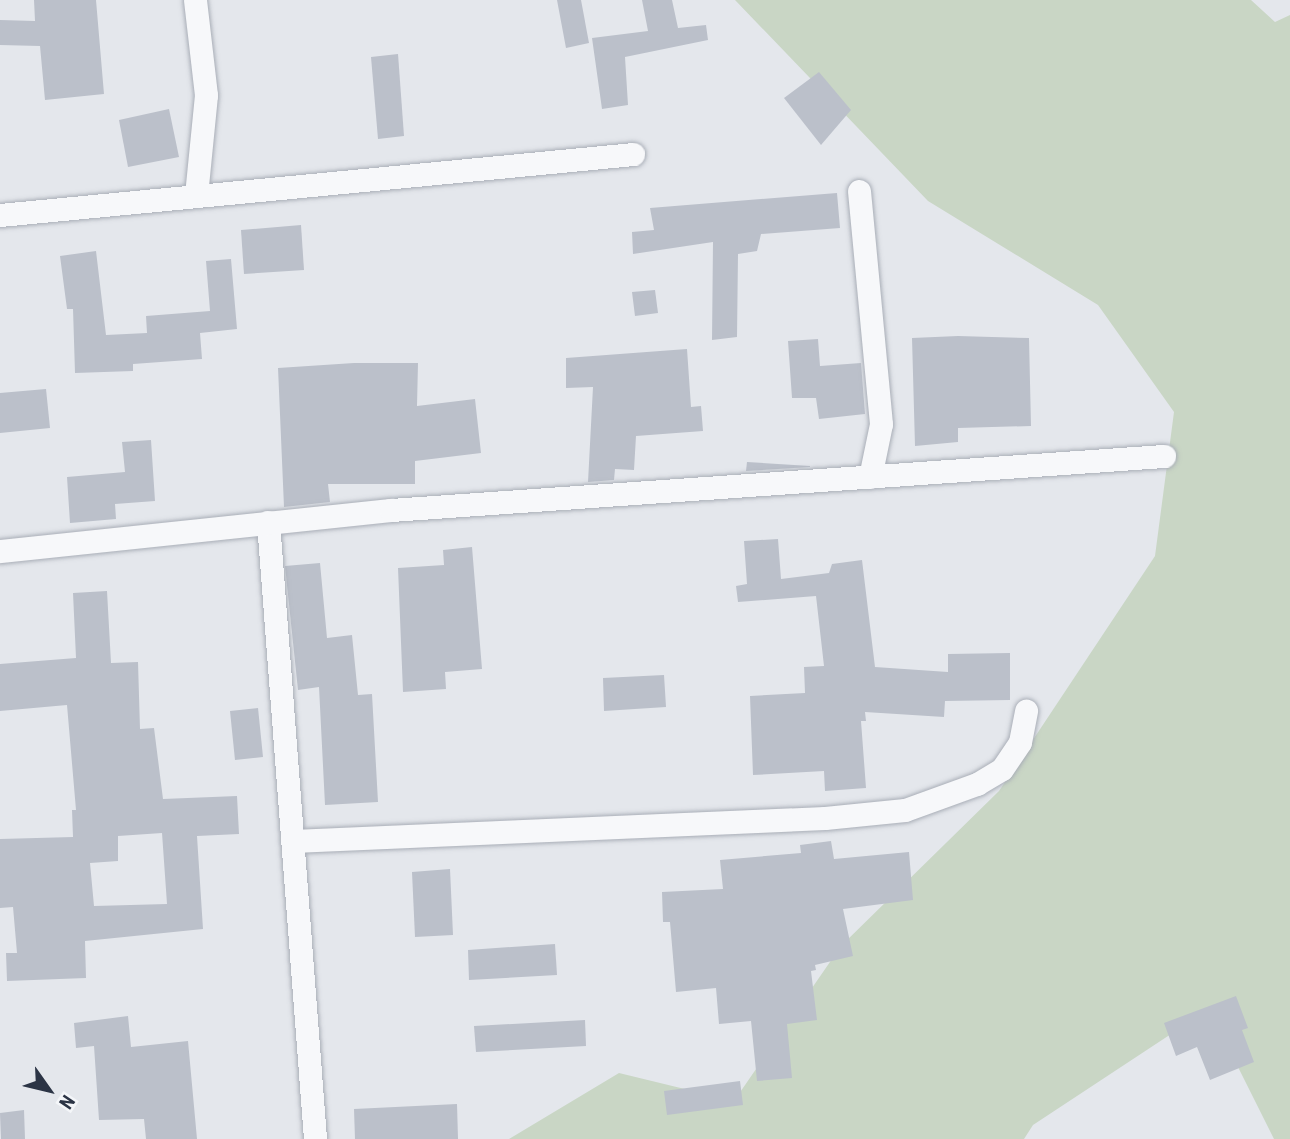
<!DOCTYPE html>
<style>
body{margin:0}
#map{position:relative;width:1290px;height:1139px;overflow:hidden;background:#e4e7ec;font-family:"Roboto Condensed",sans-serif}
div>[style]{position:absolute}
.green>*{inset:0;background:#c9d6c5}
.building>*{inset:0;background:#bbc0ca}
.roads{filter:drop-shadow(0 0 2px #a9aeb7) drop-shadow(0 0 2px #a9aeb7)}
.minor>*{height:23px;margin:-11.5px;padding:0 11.5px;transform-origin:11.5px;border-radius:11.5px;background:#f7f8fa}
span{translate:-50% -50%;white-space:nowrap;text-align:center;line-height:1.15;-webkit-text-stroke:5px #f4f6f9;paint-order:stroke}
.north{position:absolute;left:14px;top:1055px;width:70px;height:70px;-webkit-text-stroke:5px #f4f6f9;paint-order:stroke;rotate:124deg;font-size:19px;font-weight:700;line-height:28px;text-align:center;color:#2b3445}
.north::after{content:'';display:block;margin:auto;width:24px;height:32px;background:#2b3445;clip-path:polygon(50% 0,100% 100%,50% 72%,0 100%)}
</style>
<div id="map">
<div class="green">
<div style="clip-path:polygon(735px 0,1251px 0,1275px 22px,1290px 15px,1290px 1139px,1274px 1139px,1209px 1009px,1033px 1125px,1024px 1139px,509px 1139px,619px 1073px,734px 1101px,841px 946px,999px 791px,1155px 556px,1174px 412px,1098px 305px,928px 201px)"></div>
</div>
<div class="building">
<div style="clip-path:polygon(34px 0,96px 0,104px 94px,45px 100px,40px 46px,0 45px,0 20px,35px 21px)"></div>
<div style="clip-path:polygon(557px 0,581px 0,589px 43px,566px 48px)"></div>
<div style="clip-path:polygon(642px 0,672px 0,678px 28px,706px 25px,708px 40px,625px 57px,628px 105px,602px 109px,592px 38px,648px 31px)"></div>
<div style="clip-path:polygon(398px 54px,404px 136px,378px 139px,371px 57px)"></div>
<div style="clip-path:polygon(819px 72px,851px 110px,821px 145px,784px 98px)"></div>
<div style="clip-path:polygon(169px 109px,179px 157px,128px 167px,119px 120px)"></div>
<div style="clip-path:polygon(837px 193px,840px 228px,761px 234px,757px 251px,738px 254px,737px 337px,712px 340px,713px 242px,633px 254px,632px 232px,654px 230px,650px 208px)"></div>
<div style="clip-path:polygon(301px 225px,304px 270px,244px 274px,241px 230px)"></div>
<div style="clip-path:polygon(96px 251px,106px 335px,147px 333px,146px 316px,210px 311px,206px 261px,231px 259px,237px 329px,200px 333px,202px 359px,133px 364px,133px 371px,75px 373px,73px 309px,67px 309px,60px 256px)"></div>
<div style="clip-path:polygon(655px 290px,658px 313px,635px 316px,632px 292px)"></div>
<div style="clip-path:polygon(958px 336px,1029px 338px,1031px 426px,958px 428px,958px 442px,915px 446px,912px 338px)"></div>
<div style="clip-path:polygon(818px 339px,820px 366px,861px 363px,865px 414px,819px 419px,816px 398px,792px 398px,788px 341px)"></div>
<div style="clip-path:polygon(687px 349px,691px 407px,701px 406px,703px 431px,636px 436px,634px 470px,615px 469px,614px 480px,588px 482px,593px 387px,566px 388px,566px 358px)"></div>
<div style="clip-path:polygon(354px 363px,418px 363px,417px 406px,475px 399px,481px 453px,415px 461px,415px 484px,328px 484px,330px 502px,284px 507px,278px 368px)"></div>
<div style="clip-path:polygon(46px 389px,50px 428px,0 433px,0 393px)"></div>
<div style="clip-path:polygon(151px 440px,155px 501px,115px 504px,116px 519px,70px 523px,67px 477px,125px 472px,122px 442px)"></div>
<div style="clip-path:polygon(747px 462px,810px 466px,810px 467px,746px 471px)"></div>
<div style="clip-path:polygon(778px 539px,781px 579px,829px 573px,832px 564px,862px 560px,875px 667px,948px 672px,948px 654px,1010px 653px,1010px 700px,945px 701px,944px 717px,865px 712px,866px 721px,861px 721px,866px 788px,825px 791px,824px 771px,753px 775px,750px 696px,805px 693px,804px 667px,824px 666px,816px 596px,738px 602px,736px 586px,747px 584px,744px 541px)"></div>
<div style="clip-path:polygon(472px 547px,482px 669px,445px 672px,446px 689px,403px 692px,398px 568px,444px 565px,443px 550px)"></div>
<div style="clip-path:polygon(320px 563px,327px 638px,352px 635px,358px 695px,372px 694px,378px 802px,325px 805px,319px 687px,298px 690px,285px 566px)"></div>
<div style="clip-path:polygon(evenodd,107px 591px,111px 663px,138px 662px,140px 729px,154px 728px,163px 799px,237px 796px,239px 834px,197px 836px,203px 929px,85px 941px,86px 978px,7px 981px,6px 953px,17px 953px,13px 907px,0 908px,0 839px,73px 837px,72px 810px,76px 810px,67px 705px,0 711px,0 664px,76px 658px,73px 593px,107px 591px,162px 833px,167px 904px,94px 906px,90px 863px,118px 861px,118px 836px,162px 833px)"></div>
<div style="clip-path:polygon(664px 675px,666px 707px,604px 711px,603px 678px)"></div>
<div style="clip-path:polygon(258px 708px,263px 757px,235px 760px,230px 711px)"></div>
<div style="clip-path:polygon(831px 841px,834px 859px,909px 852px,913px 900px,843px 909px,853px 956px,815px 965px,816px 970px,811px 971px,817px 1020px,787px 1024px,792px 1078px,757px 1081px,751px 1021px,719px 1024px,716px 988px,676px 992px,670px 922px,663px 922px,662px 892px,723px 889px,720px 860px,801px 853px,800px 845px)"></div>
<div style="clip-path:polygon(450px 869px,453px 935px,415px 937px,412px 872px)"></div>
<div style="clip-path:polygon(555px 944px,557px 975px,469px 980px,468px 950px)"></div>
<div style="clip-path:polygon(1236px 996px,1248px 1028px,1242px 1030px,1254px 1062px,1210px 1080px,1197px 1047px,1176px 1056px,1164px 1023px)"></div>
<div style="clip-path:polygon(128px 1016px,131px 1047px,188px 1041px,197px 1139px,146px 1139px,144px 1119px,99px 1120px,94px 1046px,76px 1048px,74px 1023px)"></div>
<div style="clip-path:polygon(585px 1020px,586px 1046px,476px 1052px,474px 1026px)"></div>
<div style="clip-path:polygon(740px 1081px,743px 1105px,667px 1115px,664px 1091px)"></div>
<div style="clip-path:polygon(457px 1104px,458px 1139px,355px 1139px,354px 1109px)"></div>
<div style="clip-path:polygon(24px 1110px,25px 1139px,1px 1139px,0 1113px)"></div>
</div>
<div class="roads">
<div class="minor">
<div style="left:195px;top:0;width:96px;rotate:83.4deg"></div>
<div style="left:206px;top:95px;width:101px;rotate:95.7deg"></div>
<div style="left:859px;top:191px;width:234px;rotate:84.6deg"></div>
<div style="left:881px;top:424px;width:54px;rotate:101.7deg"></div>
<div style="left:0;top:215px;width:636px;rotate:-5.5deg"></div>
<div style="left:268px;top:522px;width:619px;rotate:85.64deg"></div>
<div style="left:0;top:551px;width:393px;rotate:-6deg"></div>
<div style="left:391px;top:510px;width:775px;rotate:-4deg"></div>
<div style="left:293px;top:841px;width:532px;rotate:-2.48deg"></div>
<div style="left:825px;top:818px;width:80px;rotate:-5.7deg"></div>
<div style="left:905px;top:810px;width:77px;rotate:-19.9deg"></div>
<div style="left:977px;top:784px;width:29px;rotate:-31deg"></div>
<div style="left:1002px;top:769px;width:32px;rotate:-56deg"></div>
<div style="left:1020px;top:742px;width:32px;rotate:-79deg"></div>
</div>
</div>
<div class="north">N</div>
</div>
